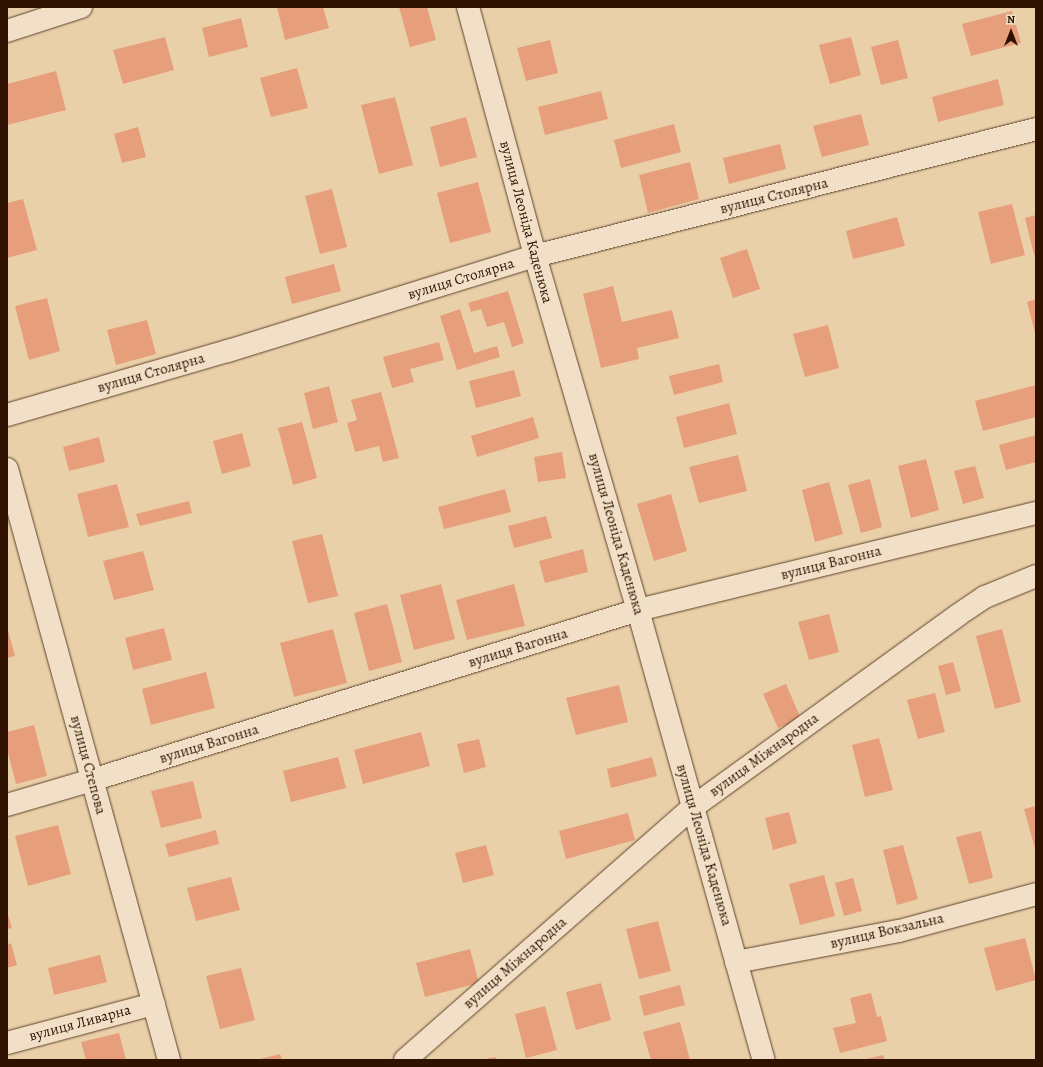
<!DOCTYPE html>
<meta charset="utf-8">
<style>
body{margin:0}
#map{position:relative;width:1043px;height:1067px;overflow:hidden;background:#ead0a9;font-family:Alegreya,serif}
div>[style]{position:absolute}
.building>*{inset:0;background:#e69e7b}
.roads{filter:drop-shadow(0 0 1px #5e422a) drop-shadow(0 0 1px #5e422a)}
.minor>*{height:22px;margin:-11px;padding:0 11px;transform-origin:11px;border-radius:11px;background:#f1e0c7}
span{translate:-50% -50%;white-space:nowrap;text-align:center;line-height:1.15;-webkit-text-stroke:3.5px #f1e0c7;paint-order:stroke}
.street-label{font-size:15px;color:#301200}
.frame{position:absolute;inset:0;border:8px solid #301200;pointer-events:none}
.north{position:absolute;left:991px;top:12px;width:40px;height:40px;-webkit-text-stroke:3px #f1e0c7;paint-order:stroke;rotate:0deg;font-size:11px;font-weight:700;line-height:16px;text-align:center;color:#301200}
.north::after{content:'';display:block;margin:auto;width:14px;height:18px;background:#301200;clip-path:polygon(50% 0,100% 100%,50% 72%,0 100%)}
</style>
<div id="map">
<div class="building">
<div style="clip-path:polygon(277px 7px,323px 7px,329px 28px,285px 40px)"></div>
<div style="clip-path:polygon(399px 7px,427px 7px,436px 40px,410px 47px)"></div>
<div style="clip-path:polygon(1012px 11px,1021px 43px,971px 56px,962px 24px)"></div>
<div style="clip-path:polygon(241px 18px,248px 47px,209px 57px,202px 28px)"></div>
<div style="clip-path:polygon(165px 37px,174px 70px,123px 84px,113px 50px)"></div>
<div style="clip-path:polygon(851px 37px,861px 75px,830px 84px,819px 45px)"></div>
<div style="clip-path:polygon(550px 40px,558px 73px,526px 81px,517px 48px)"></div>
<div style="clip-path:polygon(898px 40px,908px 78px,881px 85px,871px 47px)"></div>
<div style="clip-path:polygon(297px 68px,308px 108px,271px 117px,260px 78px)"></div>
<div style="clip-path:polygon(56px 71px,66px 110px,7px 125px,7px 84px)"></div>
<div style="clip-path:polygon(998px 79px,1004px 105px,938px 122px,932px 97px)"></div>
<div style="clip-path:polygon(601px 91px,608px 119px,545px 135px,538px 107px)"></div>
<div style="clip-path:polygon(395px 97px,413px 165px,379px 174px,361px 105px)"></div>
<div style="clip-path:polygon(861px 114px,869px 145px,822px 157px,813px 126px)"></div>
<div style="clip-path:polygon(466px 117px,477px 157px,440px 167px,430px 127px)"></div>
<div style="clip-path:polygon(674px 124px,681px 152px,621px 168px,614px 140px)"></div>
<div style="clip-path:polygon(138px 127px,146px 157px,122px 163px,114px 134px)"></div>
<div style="clip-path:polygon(780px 144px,786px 169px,729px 184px,723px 158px)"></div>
<div style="clip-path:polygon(690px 162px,699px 199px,648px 213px,639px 175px)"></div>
<div style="clip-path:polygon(478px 182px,491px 232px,450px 243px,437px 193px)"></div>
<div style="clip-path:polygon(332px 189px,347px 247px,320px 254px,305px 196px)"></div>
<div style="clip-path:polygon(23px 199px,37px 250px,7px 258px,7px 203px)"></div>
<div style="clip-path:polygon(1012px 204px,1025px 255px,991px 264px,978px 212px)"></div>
<div style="clip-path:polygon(1036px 215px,1036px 254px,1034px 255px,1025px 218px)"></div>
<div style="clip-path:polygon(897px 217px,905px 246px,853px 259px,846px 231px)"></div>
<div style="clip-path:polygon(747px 249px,760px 289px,733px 298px,720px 258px)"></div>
<div style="clip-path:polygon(334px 264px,341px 291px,292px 304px,285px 277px)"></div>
<div style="clip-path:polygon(613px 286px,622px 322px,672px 310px,679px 338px,637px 348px,639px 359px,601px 368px,583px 294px)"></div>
<div style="clip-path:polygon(508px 291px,524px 343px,512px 347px,504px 322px,487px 327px,481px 309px,471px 312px,468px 303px)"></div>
<div style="clip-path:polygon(47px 298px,60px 351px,29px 360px,15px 306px)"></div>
<div style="clip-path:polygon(1036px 299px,1036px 333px,1035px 333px,1027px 302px)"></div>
<div style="clip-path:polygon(460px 309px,474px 353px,497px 346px,500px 357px,457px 370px,440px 316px)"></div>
<div style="clip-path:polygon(147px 320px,156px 354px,116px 365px,107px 330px)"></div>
<div style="clip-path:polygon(828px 325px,839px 368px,805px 377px,793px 334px)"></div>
<div style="clip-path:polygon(439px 342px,444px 360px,410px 369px,414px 382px,392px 388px,383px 357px)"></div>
<div style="clip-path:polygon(719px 364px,723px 382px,674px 395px,669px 376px)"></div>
<div style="clip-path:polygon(514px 370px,521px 396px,476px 408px,469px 381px)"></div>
<div style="clip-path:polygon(1036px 385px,1036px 417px,983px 431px,975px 401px)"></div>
<div style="clip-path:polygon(329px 386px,338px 422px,313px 429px,304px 393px)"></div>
<div style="clip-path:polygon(381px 392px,399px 458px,383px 462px,379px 446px,355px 452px,347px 423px,357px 420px,351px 400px)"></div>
<div style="clip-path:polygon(729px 403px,737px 434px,684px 448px,676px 417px)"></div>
<div style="clip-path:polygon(533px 417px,539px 438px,477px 457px,471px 436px)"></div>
<div style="clip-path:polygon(302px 422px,317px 478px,293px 485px,278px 428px)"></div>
<div style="clip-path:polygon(242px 433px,251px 466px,222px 474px,213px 441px)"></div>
<div style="clip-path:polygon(1036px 435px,1036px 462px,1006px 470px,999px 445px)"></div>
<div style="clip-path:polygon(99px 437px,105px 462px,69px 471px,63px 447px)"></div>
<div style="clip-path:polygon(562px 452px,566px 478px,538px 482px,534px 457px)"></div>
<div style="clip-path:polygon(738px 455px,747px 491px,699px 503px,689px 467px)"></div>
<div style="clip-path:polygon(926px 459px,939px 510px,911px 518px,898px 466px)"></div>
<div style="clip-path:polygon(975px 466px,984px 498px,963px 504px,954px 471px)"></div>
<div style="clip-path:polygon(870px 479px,882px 527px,861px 533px,848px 485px)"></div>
<div style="clip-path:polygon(829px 482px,843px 534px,815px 542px,802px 490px)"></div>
<div style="clip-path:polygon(117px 484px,129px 527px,88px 537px,77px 494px)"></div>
<div style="clip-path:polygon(505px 489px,511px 512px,444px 529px,438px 507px)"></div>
<div style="clip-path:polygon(671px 494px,687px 551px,654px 561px,637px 504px)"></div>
<div style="clip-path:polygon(189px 501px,192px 513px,140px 526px,136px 514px)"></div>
<div style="clip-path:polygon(546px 516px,552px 538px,514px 548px,508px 526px)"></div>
<div style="clip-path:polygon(322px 534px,338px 596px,308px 603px,292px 541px)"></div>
<div style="clip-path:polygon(583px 549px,588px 572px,545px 583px,539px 561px)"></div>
<div style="clip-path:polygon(143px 551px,154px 590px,114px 600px,103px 561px)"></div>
<div style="clip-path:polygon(441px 584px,455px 639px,414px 650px,400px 595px)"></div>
<div style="clip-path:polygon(514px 584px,525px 626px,467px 640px,456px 600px)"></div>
<div style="clip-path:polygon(387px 604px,402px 662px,369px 671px,354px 613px)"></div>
<div style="clip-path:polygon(829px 614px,839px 652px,809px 660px,798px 622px)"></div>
<div style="clip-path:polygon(7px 627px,15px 656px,7px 658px)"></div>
<div style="clip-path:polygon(164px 628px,172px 660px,133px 670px,125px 638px)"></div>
<div style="clip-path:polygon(333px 629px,347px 683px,294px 697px,280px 643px)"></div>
<div style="clip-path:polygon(1002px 629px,1021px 702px,995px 709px,976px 636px)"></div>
<div style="clip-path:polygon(953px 662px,961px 691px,946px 695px,938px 666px)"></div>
<div style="clip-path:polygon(206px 672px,215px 708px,151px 725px,142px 689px)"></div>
<div style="clip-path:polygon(786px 684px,801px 719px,778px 728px,763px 694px)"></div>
<div style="clip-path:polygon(619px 685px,628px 722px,576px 735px,566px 698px)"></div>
<div style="clip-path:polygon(935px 693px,945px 732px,918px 739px,907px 700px)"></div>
<div style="clip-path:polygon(34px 725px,47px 776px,16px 784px,7px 749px,7px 732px)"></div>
<div style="clip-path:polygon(421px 732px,430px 766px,363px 784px,354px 750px)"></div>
<div style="clip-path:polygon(879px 738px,893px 790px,865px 797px,852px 745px)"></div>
<div style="clip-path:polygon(479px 739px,486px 767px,464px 773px,457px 744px)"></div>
<div style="clip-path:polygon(338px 757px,346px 788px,291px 802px,283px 771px)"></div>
<div style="clip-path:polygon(652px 757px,657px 776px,611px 788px,607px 769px)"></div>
<div style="clip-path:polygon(193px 781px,202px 818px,161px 828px,151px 791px)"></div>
<div style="clip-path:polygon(1036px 806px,1036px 852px,1024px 809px)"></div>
<div style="clip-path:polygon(789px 812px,797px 843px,773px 850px,765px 818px)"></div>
<div style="clip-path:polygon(628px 813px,635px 840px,566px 859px,559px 831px)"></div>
<div style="clip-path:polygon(58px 825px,71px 874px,28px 886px,15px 836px)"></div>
<div style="clip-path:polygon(216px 830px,219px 844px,169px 857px,165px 844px)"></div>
<div style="clip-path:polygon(981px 831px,993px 878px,969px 884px,956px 837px)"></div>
<div style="clip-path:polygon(486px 845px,494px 875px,463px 883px,455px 853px)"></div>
<div style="clip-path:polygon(903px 845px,918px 899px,897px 905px,883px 850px)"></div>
<div style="clip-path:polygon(824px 875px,835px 916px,800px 925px,789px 884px)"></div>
<div style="clip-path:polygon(231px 877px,240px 910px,196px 921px,187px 888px)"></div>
<div style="clip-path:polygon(853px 878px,862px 911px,844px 916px,835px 883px)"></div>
<div style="clip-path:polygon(7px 912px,12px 928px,7px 929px)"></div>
<div style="clip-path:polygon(658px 921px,671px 971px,639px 979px,626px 929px)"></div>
<div style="clip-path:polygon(1025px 938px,1036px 980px,996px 991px,984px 948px)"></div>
<div style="clip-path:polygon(11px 943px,17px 965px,7px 968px,7px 945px)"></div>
<div style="clip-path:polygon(470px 949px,479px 983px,425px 997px,416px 963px)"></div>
<div style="clip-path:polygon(100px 955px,107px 982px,54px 995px,48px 968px)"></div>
<div style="clip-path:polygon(241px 968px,255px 1020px,220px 1029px,206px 976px)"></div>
<div style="clip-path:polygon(601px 983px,611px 1020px,576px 1030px,566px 992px)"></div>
<div style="clip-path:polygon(680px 985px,685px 1005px,644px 1016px,639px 996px)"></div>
<div style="clip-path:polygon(871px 993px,877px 1017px,881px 1016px,887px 1041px,840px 1053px,833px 1028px,856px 1023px,850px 998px)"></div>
<div style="clip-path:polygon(545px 1006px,557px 1050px,526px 1058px,515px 1014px)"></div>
<div style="clip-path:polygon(680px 1022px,690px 1060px,651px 1060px,643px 1032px)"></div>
<div style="clip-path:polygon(119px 1033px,126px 1060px,86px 1060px,81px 1042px)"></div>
<div style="clip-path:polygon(280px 1054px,282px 1060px,260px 1060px,260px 1059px)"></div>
<div style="clip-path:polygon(883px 1055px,885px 1060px,866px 1060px,866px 1059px)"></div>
<div style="clip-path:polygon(496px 1057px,497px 1060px,485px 1060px,485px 1059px)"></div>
</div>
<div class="roads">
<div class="minor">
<div style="left:468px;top:7px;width:258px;rotate:74.9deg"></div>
<div style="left:535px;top:256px;width:369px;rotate:73.8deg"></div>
<div style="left:638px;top:610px;width:467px;rotate:74.4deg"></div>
<div style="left:7px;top:31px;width:78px;rotate:-18deg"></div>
<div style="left:7px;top:415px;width:230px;rotate:-16.2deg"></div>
<div style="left:228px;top:351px;width:321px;rotate:-17.2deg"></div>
<div style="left:535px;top:256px;width:517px;rotate:-14.22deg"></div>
<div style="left:7px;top:469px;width:613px;rotate:74.67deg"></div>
<div style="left:7px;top:805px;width:89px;rotate:-16.4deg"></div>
<div style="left:92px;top:780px;width:572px;rotate:-17.29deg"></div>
<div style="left:638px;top:610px;width:410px;rotate:-13.7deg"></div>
<div style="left:736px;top:962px;width:166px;rotate:-10.8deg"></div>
<div style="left:899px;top:931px;width:142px;rotate:-15.1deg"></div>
<div style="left:7px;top:1043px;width:152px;rotate:-14.9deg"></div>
<div style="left:405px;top:1060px;width:383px;rotate:-41.3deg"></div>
<div style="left:693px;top:807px;width:327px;rotate:-35.9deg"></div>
<div style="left:958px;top:615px;width:32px;rotate:-34deg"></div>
<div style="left:985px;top:597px;width:55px;rotate:-22.4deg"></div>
</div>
</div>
<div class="street-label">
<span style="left:774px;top:196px;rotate:-14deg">вулиця Столярна</span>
<span style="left:526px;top:222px;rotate:75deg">вулиця Леоніда Каденюка</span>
<span style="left:461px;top:279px;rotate:-17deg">вулиця Столярна</span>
<span style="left:151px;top:373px;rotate:-16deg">вулиця Столярна</span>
<span style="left:616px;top:534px;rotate:74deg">вулиця Леоніда Каденюка</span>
<span style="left:831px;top:563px;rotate:-14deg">вулиця Вагонна</span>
<span style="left:518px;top:648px;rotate:-17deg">вулиця Вагонна</span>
<span style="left:209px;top:744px;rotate:-17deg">вулиця Вагонна</span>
<span style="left:764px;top:755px;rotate:-36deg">вулиця Міжнародна</span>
<span style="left:88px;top:765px;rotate:75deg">вулиця Степова</span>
<span style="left:704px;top:845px;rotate:74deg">вулиця Леоніда Каденюка</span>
<span style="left:887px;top:931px;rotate:-13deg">вулиця Вокзальна</span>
<span style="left:515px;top:963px;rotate:-41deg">вулиця Міжнародна</span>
<span style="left:80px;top:1023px;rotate:-15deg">вулиця Ливарна</span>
</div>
<div class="frame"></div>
<div class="north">N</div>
</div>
